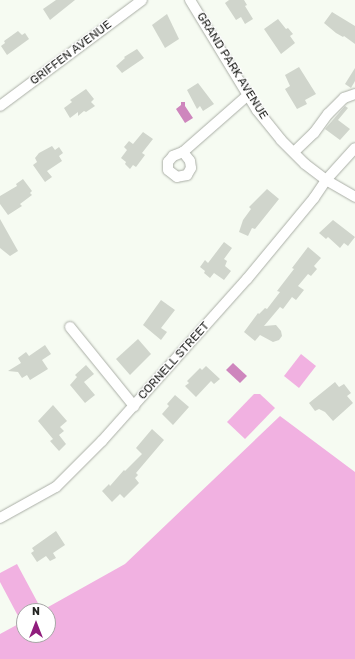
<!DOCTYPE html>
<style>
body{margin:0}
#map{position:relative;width:355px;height:659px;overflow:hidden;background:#f6fbf2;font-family:Rubik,sans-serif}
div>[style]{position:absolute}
.green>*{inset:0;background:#f1b1e1}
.water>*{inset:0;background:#ce86bd}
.building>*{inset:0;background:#d0d5cc}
.roads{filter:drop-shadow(0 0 1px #aaaea6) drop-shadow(0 0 1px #aaaea6)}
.minor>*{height:10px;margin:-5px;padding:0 5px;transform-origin:5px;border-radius:5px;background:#fff}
span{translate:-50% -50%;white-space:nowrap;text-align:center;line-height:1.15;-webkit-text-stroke:3px #fff;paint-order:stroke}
.street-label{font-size:12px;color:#232421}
.north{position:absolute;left:16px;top:603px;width:40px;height:40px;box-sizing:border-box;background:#fff;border:1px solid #a7a7a6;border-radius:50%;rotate:0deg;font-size:11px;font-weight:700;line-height:16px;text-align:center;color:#232421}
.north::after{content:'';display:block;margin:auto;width:14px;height:18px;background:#901d7d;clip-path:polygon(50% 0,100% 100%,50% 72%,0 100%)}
</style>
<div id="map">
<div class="green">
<div style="clip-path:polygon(301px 354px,316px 366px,299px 388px,284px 376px)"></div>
<div style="clip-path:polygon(254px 394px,260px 394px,275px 408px,245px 439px,227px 422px)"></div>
<div style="clip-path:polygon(280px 416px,355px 472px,355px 659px,0 659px,0 634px,24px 621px,24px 635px,48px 635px,48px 611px,41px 611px,125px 564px)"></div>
<div style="clip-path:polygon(17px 564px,39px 605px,24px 611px,18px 616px,0 582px,0 573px)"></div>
</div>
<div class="water">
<div style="clip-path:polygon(181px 102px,185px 102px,185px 106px,193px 118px,185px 123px,176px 109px,181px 105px)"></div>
<div style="clip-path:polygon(233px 363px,247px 376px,240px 383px,226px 370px)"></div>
</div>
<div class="building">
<div style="clip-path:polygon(56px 0,75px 0,50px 20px,43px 9px)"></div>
<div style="clip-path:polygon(229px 0,244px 0,247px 5px,245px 6px,253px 19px,245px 24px,241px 17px,236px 20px,225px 3px)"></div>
<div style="clip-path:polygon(332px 12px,355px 26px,355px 44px,344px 36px,343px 37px,336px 33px,324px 23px)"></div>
<div style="clip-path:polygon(167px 14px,179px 39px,165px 48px,152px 25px)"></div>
<div style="clip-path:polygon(278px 19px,286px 29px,288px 28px,293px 34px,290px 36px,295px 43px,281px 54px,264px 29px)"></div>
<div style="clip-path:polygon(18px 31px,22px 35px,25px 33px,29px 39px,7px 55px,1px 46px,5px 43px,4px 41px)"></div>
<div style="clip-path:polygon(137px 49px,144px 58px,122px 73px,116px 66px,125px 58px,124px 57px)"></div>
<div style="clip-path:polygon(299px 67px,316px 94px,305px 100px,307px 104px,297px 109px,285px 89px,290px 86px,285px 75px)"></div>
<div style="clip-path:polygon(355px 68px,355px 81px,351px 88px,345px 84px)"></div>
<div style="clip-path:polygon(198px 83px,214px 104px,203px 111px,200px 106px,197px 109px,187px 90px)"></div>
<div style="clip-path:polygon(86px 89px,94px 99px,91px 102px,95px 106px,86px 112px,84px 111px,78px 116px,78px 112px,70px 118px,64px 108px,72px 102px,70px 100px)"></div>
<div style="clip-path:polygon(345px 106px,348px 108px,338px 120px,350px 129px,340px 140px,325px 129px)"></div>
<div style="clip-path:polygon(143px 132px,153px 139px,142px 153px,145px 155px,136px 167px,133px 165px,130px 169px,125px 164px,126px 162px,121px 158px,127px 150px,124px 147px,129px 141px,133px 144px)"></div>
<div style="clip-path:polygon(52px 146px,55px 150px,59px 147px,63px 153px,59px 156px,62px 161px,47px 171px,52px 177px,45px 182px,33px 165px,37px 162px,35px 158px,39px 153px)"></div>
<div style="clip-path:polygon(23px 179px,32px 191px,30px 193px,32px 195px,20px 204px,22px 206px,8px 215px,0 204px,0 196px,17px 186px,16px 184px)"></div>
<div style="clip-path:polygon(267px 189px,279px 199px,255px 229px,252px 228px,248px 236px,239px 232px,243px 220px,251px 209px,249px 207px)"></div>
<div style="clip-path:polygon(0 219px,18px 251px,10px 256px,0 248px)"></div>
<div style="clip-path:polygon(333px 220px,355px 237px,348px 246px,344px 243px,340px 248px,328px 237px,326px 239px,319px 233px)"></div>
<div style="clip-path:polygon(224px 242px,232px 248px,224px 259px,227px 261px,225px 266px,231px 271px,224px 280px,214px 273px,210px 278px,204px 273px,205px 271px,200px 267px,205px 260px,208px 263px)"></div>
<div style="clip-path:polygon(308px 247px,321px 258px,314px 266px,317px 269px,311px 276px,308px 274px,298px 286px,304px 290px,296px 300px,292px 297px,283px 309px,280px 307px,264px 326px,276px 325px,281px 331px,282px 336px,279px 340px,273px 342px,260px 335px,255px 341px,244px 332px,258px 313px,259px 314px,265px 308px,267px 309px,280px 292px,277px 291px,294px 269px,292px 268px)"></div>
<div style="clip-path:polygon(161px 300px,175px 310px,161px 328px,167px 332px,161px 340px,143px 325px)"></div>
<div style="clip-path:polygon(138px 339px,151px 354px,130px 375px,116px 359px)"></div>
<div style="clip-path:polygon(45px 345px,51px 354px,42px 360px,48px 369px,30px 380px,27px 375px,22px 378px,18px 372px,8px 371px,21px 363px,18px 358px,26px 352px,29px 356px)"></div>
<div style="clip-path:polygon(86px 365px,94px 374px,84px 382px,95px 395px,85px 403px,70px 385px,77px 377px,75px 375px)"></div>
<div style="clip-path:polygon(206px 366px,220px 379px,214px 384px,211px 381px,196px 397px,185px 386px,189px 383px,187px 381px,200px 368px,202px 370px)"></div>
<div style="clip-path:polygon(335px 382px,339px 387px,344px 384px,351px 393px,347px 396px,353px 403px,333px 421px,325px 412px,319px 409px,315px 411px,309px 403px)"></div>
<div style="clip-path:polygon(175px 395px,189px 407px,173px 425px,162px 414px,169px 406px,167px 404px)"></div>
<div style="clip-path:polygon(53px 405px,67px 421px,60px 427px,64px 431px,59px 435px,66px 444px,59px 451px,50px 441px,53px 439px,38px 421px)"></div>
<div style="clip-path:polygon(152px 429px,164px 440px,136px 473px,138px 475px,135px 478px,139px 483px,124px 498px,120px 494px,112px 502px,102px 491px,109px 484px,110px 486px,124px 470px,125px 471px,142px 454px,136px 448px)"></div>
<div style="clip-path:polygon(56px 531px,65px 545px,53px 553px,56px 558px,50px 561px,46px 556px,37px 562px,31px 553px,34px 551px,32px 548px)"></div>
</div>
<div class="roads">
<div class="minor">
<div style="left:190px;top:0;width:129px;rotate:58.7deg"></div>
<div style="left:257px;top:110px;width:38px;rotate:51deg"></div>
<div style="left:281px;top:140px;width:34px;rotate:45deg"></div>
<div style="left:305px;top:164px;width:26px;rotate:37deg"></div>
<div style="left:326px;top:180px;width:34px;rotate:30deg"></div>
<div style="left:0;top:106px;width:177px;rotate:-36.7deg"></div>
<div style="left:183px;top:152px;width:86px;rotate:-41.2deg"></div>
<div style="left:183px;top:152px;width:11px;rotate:52deg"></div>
<div style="left:190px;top:161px;width:7px;rotate:82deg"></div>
<div style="left:191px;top:168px;width:8px;rotate:120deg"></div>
<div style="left:187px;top:175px;width:10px;rotate:169deg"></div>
<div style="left:177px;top:177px;width:11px;rotate:-142deg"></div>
<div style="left:168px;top:170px;width:8px;rotate:-90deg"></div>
<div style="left:168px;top:162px;width:8px;rotate:-50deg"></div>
<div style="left:173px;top:156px;width:11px;rotate:-22deg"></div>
<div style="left:294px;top:152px;width:28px;rotate:-44deg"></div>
<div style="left:314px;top:133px;width:24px;rotate:-54deg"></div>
<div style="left:328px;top:114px;width:23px;rotate:-45deg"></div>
<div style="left:344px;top:98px;width:12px;rotate:-20deg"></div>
<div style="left:70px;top:327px;width:102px;rotate:51deg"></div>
<div style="left:0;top:518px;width:64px;rotate:-29deg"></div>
<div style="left:56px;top:487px;width:65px;rotate:-45deg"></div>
<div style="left:102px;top:441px;width:217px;rotate:-48.2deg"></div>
<div style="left:247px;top:279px;width:105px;rotate:-50.4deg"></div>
<div style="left:314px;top:198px;width:22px;rotate:-56deg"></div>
<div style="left:326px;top:180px;width:43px;rotate:-47.8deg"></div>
</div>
</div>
<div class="street-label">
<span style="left:71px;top:53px;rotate:-37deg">GRIFFEN AVENUE</span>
<span style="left:232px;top:66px;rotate:58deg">GRAND PARK AVENUE</span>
<span style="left:174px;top:361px;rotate:-48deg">CORNELL STREET</span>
</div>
<div class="north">N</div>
</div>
